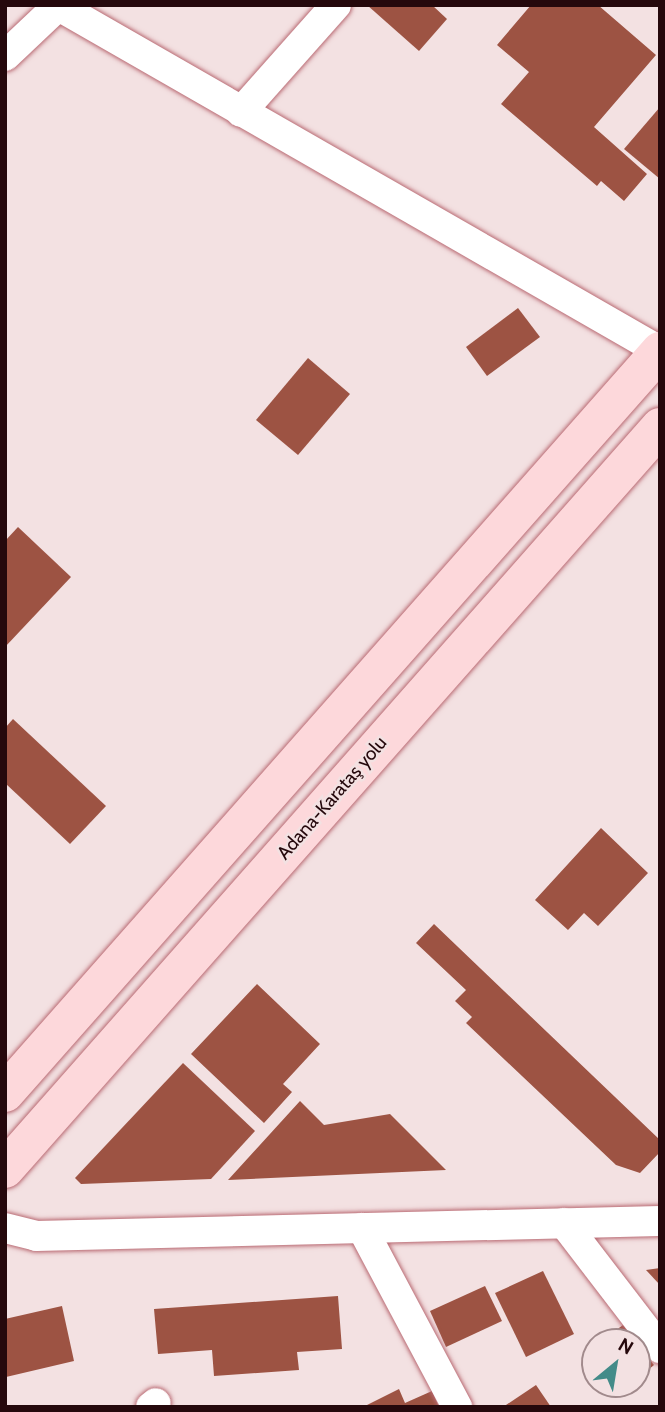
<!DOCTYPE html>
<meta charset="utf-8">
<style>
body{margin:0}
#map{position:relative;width:665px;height:1412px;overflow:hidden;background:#f3e1e2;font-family:Cabin,sans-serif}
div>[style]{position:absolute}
.building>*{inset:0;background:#9d5343}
.roads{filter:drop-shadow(0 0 2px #b96a73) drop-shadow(0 0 2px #b96a73)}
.minor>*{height:30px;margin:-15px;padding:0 15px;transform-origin:15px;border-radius:15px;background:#fff}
.primary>*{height:38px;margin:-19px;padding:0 19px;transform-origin:19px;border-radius:19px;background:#fdd8db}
span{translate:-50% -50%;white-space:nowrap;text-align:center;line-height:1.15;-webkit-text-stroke:5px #f3e1e2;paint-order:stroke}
.street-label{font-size:19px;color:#25080c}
.frame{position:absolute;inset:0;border:7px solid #25080c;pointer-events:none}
.north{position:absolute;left:581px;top:1328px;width:70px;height:70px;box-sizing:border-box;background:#f3e1e2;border:2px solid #a18a8c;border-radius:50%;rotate:30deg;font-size:19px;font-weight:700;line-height:28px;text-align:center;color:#25080c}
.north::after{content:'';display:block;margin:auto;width:24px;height:32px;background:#438b89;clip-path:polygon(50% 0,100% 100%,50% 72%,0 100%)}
</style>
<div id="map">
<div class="building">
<div style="clip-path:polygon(367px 5px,432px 5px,447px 19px,419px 51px)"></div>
<div style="clip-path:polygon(531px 5px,598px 5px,656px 55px,594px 127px,647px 174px,624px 201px,601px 181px,597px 186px,501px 104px,529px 72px,497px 45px)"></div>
<div style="clip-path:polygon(660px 107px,660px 179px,624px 149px)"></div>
<div style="clip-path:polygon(518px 308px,540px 337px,487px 376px,466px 347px)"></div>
<div style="clip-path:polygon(308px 358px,350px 394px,298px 455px,256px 420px)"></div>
<div style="clip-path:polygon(18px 527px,71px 577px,5px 647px,5px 541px)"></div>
<div style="clip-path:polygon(13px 719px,106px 806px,70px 844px,5px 783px,5px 728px)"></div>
<div style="clip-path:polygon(601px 828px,648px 873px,598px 926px,584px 913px,568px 930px,535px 900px)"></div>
<div style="clip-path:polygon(434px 924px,660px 1140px,660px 1152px,640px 1173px,616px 1165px,466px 1023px,472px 1017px,455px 1001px,466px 990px,416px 943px)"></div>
<div style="clip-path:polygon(257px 984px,320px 1044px,283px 1084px,292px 1092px,264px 1123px,191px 1054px)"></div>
<div style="clip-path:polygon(183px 1063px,255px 1131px,211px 1179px,81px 1184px,75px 1178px)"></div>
<div style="clip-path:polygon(300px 1101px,324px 1125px,390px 1114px,446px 1170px,228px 1180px)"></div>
<div style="clip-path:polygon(660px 1268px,660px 1285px,646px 1270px)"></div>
<div style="clip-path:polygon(543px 1271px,574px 1334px,526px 1357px,495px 1293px)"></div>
<div style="clip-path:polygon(485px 1286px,502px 1321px,446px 1347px,430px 1311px)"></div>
<div style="clip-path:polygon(338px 1296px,342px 1349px,297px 1352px,299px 1370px,214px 1376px,212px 1350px,158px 1354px,154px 1309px)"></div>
<div style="clip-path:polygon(62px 1306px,74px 1361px,6px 1377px,5px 1319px)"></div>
<div style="clip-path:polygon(623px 1325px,636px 1342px,600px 1342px)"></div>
<div style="clip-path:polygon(637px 1343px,654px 1365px,637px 1379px)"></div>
<div style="clip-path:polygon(609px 1384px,631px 1384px,615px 1396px)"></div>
<div style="clip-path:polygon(536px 1385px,551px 1407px,503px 1407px)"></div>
<div style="clip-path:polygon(399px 1389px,405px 1403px,432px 1391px,439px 1407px,363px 1407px)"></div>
</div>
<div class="roads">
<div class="minor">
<div style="left:57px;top:5px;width:695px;rotate:29.85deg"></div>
<div style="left:5px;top:56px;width:74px;rotate:-43.4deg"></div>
<div style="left:241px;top:112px;width:143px;rotate:-48.4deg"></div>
<div style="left:564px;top:1223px;width:158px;rotate:52.5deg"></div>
<div style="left:5px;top:1228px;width:32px;rotate:14deg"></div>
<div style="left:36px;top:1236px;width:624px;rotate:-1.38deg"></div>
<div style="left:362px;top:1228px;width:203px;rotate:62deg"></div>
<div style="left:151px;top:1407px;width:6px;rotate:-39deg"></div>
</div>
<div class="primary">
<div style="left:5px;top:1093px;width:990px;rotate:-48.56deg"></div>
<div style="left:5px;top:1169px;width:990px;rotate:-48.56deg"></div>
</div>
</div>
<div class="street-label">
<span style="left:332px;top:798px;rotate:-49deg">Adana-Karataş yolu</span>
</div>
<div class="frame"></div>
<div class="north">N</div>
</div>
